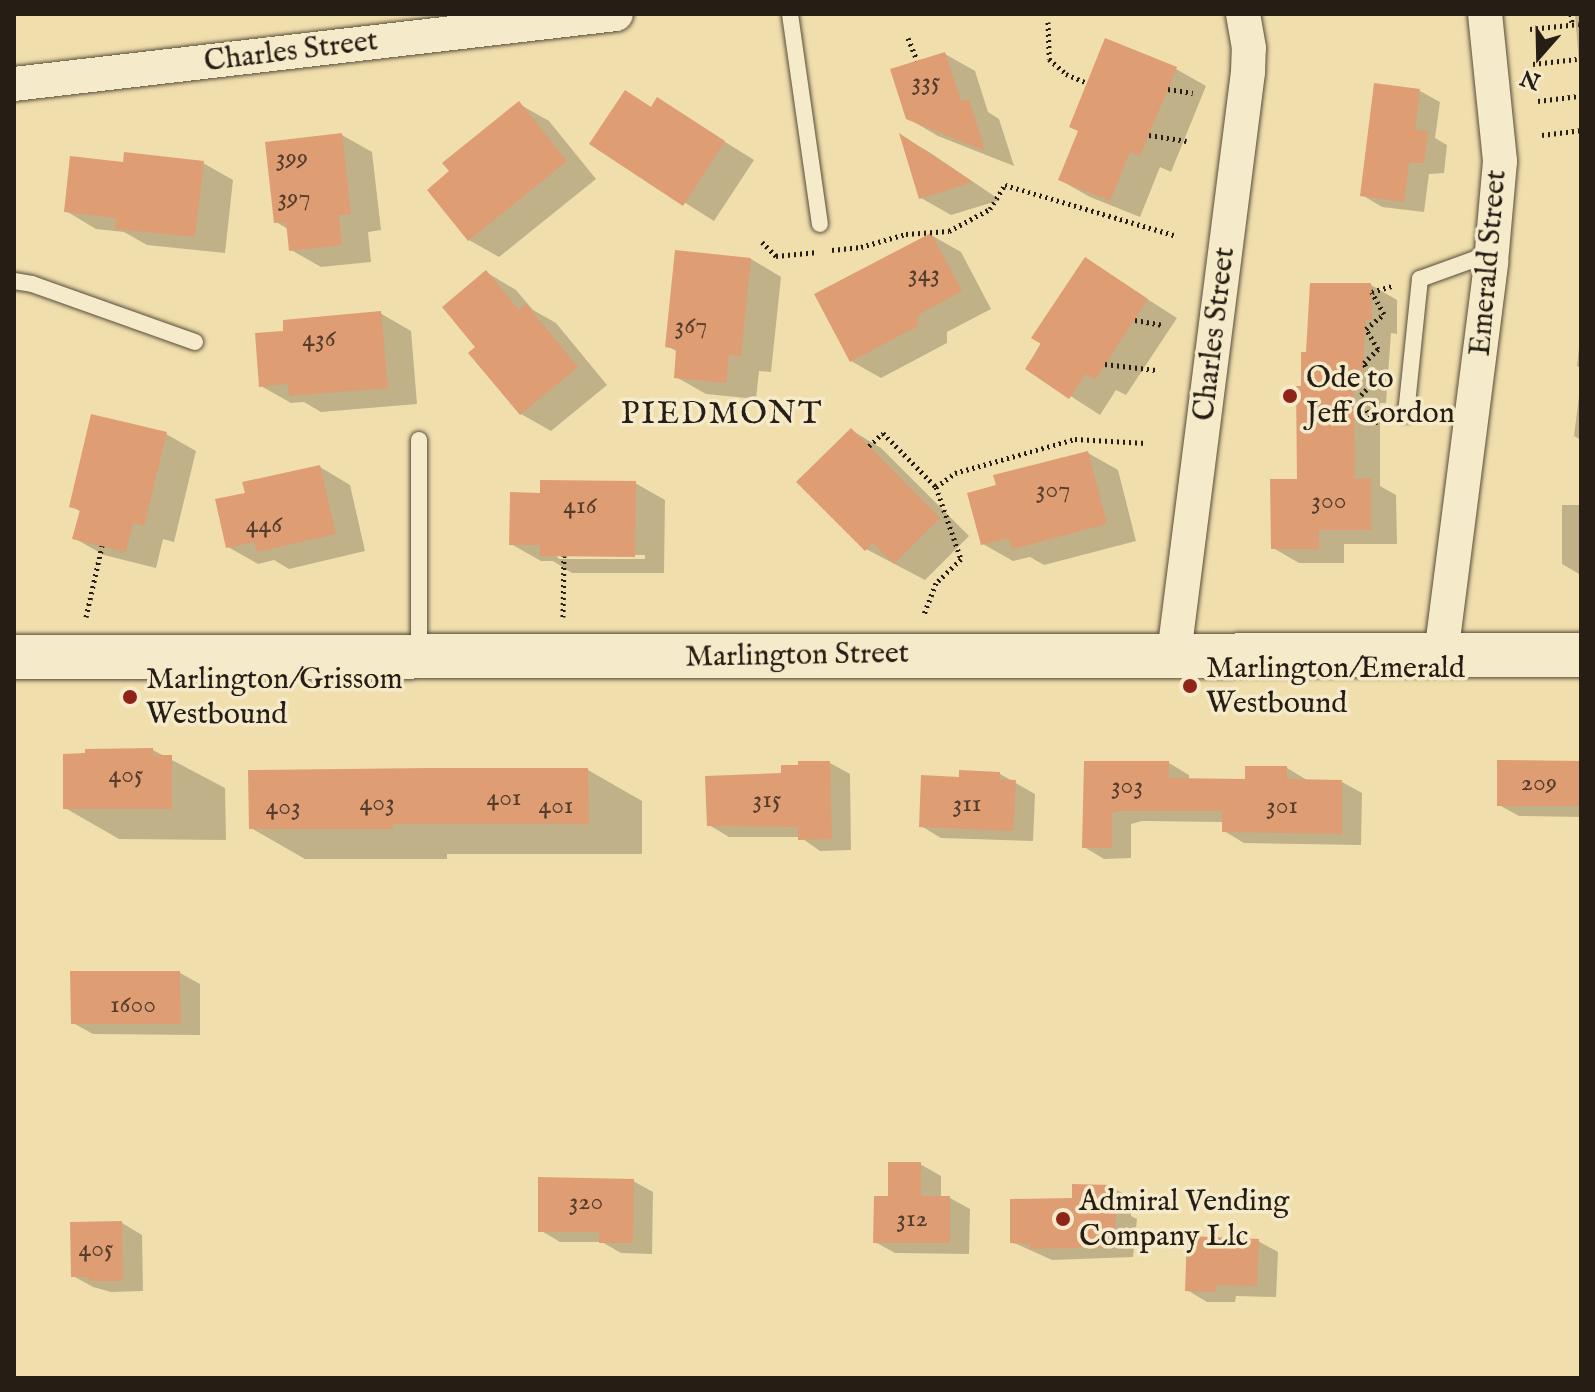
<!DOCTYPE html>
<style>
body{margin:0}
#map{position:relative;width:1595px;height:1392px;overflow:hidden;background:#f0deac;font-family:"IM FELL English",serif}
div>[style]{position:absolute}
.shadow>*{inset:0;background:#0003}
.building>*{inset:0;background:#df9d74}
.path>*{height:5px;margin-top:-2.5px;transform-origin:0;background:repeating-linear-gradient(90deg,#261d15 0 2px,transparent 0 6px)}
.roads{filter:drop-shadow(0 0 2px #584d3b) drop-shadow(0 0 2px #584d3b)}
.lane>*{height:16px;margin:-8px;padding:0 8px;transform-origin:8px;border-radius:8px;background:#f5eac9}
.street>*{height:34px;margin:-17px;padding:0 17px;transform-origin:17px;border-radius:17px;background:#f5eac9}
.secondary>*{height:44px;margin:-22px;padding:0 22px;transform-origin:22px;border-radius:22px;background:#f5eac9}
.dots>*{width:22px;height:22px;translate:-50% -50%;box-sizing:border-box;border:4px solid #f5eac9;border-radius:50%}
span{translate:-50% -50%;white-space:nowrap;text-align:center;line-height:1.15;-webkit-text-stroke:7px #f5eac9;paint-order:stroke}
.number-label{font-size:26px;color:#543d2d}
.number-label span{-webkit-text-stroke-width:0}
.street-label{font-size:30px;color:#261d15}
.poi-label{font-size:30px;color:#261d15}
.left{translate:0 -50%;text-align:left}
.neighbourhood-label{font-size:32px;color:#261d15;letter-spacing:2px}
.frame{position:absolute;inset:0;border:16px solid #261d15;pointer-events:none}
.north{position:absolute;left:1499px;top:16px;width:80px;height:80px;-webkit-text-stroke:6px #f5eac9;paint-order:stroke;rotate:200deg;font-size:22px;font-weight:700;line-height:32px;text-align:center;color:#261d15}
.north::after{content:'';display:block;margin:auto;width:28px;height:36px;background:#261d15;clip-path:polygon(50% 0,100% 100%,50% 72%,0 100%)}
</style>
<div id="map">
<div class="shadow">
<div style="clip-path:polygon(1575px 14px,1581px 14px,1581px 87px)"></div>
<div style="clip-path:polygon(945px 54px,975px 71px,988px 112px,999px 119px,1014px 166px,938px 136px,907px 118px)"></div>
<div style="clip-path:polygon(1176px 69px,1206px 86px,1171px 172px,1160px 167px,1140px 217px,1090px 197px,1060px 180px)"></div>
<div style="clip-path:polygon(1420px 91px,1440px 102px,1435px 138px,1447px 145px,1444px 173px,1429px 174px,1424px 212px,1382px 207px,1362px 195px)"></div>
<div style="clip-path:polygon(658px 100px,754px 160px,714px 221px,592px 144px,653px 108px)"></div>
<div style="clip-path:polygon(519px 104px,549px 121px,596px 179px,499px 257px,469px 240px)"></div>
<div style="clip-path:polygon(342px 135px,372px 152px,381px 230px,368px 232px,371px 262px,321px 267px,291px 250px,288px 229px,276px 222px)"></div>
<div style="clip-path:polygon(902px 137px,929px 152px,1000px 200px,951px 215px,921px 198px)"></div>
<div style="clip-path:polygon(203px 163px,233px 180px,225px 253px,147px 245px,124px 232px,96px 229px,66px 211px,125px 164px)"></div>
<div style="clip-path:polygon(931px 235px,961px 252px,991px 309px,947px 332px,947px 343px,881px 378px,851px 361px)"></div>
<div style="clip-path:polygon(751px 259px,781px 277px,771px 372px,759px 371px,756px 399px,706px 394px,676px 377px,678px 352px,667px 346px)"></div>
<div style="clip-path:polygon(1086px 260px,1177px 318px,1126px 395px,1116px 390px,1100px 415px,1027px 368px)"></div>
<div style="clip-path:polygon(486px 272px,516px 290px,533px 310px,556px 323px,607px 385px,551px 431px,521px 414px,478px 347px)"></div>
<div style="clip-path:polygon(1371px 285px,1397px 300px,1397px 334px,1391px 333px,1386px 403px,1380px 403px,1380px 486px,1396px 495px,1397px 544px,1344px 544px,1344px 563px,1299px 563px,1273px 548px,1299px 481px,1308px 354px)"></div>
<div style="clip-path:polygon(380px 313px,411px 331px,417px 404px,321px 412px,304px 402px,291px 403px,261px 386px,286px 332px)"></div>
<div style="clip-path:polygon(1581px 330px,1581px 368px,1577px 366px)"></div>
<div style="clip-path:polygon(1581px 381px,1581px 440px,1574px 436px)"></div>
<div style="clip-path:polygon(851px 430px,881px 448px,969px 536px,925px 580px,866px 549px)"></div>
<div style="clip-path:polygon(166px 434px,196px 451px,174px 542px,163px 539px,156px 568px,104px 555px,74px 538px,81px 512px,71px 506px)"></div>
<div style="clip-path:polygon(1088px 453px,1118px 470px,1136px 541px,1044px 565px,1030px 557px,1013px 561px,983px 544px)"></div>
<div style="clip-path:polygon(320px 467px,350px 485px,365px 551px,289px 569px,274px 560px,258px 564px,228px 547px,247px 494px)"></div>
<div style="clip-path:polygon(evenodd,635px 483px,665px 500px,664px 573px,572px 573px,553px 561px,541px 561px,511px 544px,542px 495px,635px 483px,555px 554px,645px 555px,645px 559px,559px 559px,555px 554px)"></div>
<div style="clip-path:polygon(1562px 505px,1581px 505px,1581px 575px,1562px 564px)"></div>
<div style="clip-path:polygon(153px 750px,225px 788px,226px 840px,119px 839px,65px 808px)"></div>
<div style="clip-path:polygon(830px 763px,850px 774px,851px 850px,820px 851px,800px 837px,729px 837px,709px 825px,783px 774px)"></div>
<div style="clip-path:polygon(1086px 763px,1169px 763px,1189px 775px,1189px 780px,1247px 781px,1287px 768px,1307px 780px,1342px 782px,1362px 793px,1361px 845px,1244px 843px,1224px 831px,1224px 822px,1142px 821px,1131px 824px,1131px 858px,1104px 859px,1084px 847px)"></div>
<div style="clip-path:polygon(1581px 763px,1581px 817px,1519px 816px,1499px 805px)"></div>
<div style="clip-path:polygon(588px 770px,642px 801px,642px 854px,447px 854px,447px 859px,305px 859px,251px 828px)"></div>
<div style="clip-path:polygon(1000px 774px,1035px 794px,1033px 841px,941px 838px,921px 826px,960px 779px)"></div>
<div style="clip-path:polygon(180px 973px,200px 984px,200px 1035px,93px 1034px,73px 1023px)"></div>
<div style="clip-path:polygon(920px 1164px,941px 1176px,941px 1198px,950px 1198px,970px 1209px,969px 1254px,895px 1253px,875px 1242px,890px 1198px)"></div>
<div style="clip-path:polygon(633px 1181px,653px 1192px,652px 1254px,621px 1253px,602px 1242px,560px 1242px,540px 1230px)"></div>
<div style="clip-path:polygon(1112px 1187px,1132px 1199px,1131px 1216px,1137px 1219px,1133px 1257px,1052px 1260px,1012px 1242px,1074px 1200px)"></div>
<div style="clip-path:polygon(122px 1223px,142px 1235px,143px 1291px,111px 1292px,93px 1287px,73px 1276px)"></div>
<div style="clip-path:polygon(1258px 1241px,1278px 1252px,1276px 1297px,1236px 1296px,1235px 1302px,1207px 1302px,1187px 1290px)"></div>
</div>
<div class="building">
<div style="clip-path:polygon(1105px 38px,1177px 67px,1140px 156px,1130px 152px,1110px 201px,1058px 180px,1078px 131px,1069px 127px)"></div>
<div style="clip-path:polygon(945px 52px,961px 101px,969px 99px,985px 151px,906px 119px,890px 69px)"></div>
<div style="clip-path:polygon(1374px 83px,1420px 89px,1415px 130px,1428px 131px,1424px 163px,1409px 163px,1404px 202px,1360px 196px)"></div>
<div style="clip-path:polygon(625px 90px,651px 107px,657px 97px,725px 141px,683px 206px,589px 144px)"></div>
<div style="clip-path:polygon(519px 101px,567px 161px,468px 241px,427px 190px,449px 171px,442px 163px)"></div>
<div style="clip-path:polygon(342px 133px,351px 214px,339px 215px,342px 245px,289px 251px,286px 222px,274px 223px,265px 142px)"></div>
<div style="clip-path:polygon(899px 133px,973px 182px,919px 199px)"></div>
<div style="clip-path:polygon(124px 152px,204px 161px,195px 237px,115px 229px,116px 218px,64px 212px,70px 156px,123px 162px)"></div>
<div style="clip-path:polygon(931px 233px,962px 291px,918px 315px,918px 326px,850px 362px,814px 294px)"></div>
<div style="clip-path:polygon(675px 250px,751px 258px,741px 356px,729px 355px,726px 383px,674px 378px,676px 349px,665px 347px)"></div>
<div style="clip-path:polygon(1085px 257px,1148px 299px,1095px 380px,1086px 374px,1069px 399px,1025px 369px,1041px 344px,1031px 338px)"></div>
<div style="clip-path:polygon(486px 270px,519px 310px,526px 304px,578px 367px,520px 415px,468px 353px,475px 347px,442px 307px)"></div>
<div style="clip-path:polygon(1310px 283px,1371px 283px,1372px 320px,1366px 320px,1361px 389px,1354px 389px,1355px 479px,1371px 478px,1371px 530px,1319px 530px,1319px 549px,1271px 549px,1270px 479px,1297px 479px,1296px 386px,1301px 386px,1301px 352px,1306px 352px)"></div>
<div style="clip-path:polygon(381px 311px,388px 388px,289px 396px,288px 384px,259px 387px,255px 333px,283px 331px,283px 320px)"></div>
<div style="clip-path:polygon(91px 414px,167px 432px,144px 526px,133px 523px,126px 552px,72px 539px,80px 510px,69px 507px)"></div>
<div style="clip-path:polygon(851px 428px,940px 518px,894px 564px,873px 543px,865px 551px,796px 482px)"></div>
<div style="clip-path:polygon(1088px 451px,1107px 524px,1012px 549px,1009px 538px,981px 545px,967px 493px,996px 485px,993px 475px)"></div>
<div style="clip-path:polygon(320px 465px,336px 534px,257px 552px,254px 542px,226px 548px,215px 499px,245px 493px,242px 482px)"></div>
<div style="clip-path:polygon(540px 480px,636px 481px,635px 557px,540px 556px,540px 545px,509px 545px,510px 492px,540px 493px)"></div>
<div style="clip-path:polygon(153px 748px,153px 755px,172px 755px,172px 809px,63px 809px,63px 754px,85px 753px,85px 749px)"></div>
<div style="clip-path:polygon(1497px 760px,1581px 761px,1581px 806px,1497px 806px)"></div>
<div style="clip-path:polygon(798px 761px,830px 761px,832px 839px,798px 840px,798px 827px,707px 826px,705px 776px,781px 773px,781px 765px,798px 765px)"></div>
<div style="clip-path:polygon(1084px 761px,1169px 761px,1169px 778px,1245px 779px,1245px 766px,1287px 766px,1287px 779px,1342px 780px,1342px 834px,1222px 832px,1222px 811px,1121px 811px,1112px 813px,1112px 848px,1082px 848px)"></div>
<div style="clip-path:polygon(429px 768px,588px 768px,589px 824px,393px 824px,393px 829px,249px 829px,248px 770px)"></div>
<div style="clip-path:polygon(959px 770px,1000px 772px,1000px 779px,1016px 780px,1013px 831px,919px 827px,921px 775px,959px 777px)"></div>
<div style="clip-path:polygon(70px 971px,180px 971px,181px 1024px,71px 1024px)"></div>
<div style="clip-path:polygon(888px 1162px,921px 1162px,921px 1196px,950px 1196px,950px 1243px,873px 1243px,874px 1196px,888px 1196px)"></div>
<div style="clip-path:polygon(538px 1177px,634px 1179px,633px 1243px,599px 1243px,599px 1232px,538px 1232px)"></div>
<div style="clip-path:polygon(1072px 1184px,1112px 1185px,1112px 1205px,1117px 1205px,1113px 1247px,1030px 1249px,1030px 1244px,1010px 1243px,1010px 1199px,1072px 1198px)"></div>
<div style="clip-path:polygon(122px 1221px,123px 1281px,89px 1281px,89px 1277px,71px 1277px,70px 1222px)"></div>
<div style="clip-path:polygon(1187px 1236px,1259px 1239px,1257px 1286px,1216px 1285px,1216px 1292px,1185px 1291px)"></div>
</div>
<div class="path">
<div style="left:1571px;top:14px;width:10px;rotate:84deg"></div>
<div style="left:1048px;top:22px;width:37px;rotate:88deg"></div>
<div style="left:1049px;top:59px;width:23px;rotate:41deg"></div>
<div style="left:1066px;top:74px;width:23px;rotate:23deg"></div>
<div style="left:1530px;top:29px;width:49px;rotate:-5.8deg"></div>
<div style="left:908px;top:38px;width:24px;rotate:68deg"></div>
<div style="left:1533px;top:64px;width:44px;rotate:-6.5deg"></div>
<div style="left:1168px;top:89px;width:25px;rotate:9deg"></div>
<div style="left:1538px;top:101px;width:41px;rotate:-7deg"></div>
<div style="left:1149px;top:135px;width:38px;rotate:9deg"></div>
<div style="left:1542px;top:135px;width:39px;rotate:-7deg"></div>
<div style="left:762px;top:242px;width:20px;rotate:45deg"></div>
<div style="left:776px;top:256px;width:42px;rotate:-5.4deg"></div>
<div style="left:832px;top:250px;width:29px;rotate:-6deg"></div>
<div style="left:861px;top:247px;width:47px;rotate:-16.1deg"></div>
<div style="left:906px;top:234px;width:43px;rotate:-4deg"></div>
<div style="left:949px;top:231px;width:47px;rotate:-28.2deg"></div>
<div style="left:990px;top:209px;width:28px;rotate:-58deg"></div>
<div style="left:1005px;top:185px;width:176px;rotate:16.5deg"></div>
<div style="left:1135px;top:320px;width:27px;rotate:10deg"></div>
<div style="left:1105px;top:364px;width:51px;rotate:6.7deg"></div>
<div style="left:1383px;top:420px;width:11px;rotate:165deg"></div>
<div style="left:1372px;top:423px;width:30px;rotate:-111deg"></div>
<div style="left:1361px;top:395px;width:18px;rotate:-45deg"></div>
<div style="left:1374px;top:382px;width:21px;rotate:-118deg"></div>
<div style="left:1364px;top:363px;width:20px;rotate:-45deg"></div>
<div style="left:1378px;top:349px;width:23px;rotate:-121deg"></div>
<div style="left:1366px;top:329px;width:23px;rotate:-40deg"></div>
<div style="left:1384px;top:314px;width:25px;rotate:-119deg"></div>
<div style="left:1372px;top:292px;width:21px;rotate:-17deg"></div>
<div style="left:869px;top:446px;width:19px;rotate:-43deg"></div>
<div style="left:883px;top:433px;width:76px;rotate:45.5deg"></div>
<div style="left:936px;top:487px;width:76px;rotate:70.9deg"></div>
<div style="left:961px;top:559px;width:35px;rotate:136deg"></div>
<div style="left:936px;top:583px;width:34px;rotate:111deg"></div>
<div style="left:936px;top:487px;width:24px;rotate:-36deg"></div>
<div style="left:955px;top:473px;width:125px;rotate:-15.8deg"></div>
<div style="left:1075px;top:439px;width:71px;rotate:3.2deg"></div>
<div style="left:86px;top:617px;width:73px;rotate:-77.3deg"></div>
<div style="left:563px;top:617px;width:61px;rotate:-89.1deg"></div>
</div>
<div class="roads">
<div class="lane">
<div style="left:790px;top:14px;width:212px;rotate:81.9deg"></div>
<div style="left:14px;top:281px;width:18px;rotate:9deg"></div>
<div style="left:32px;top:284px;width:173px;rotate:19.6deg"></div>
<div style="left:1406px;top:414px;width:136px;rotate:-84.1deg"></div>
<div style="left:1420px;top:279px;width:77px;rotate:-19.9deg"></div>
<div style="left:419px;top:656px;width:216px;rotate:-90deg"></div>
</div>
<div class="street">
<div style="left:14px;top:84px;width:606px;rotate:-6.63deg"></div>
<div style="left:1174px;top:654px;width:587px;rotate:-82.75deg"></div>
<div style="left:1248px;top:72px;width:24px;rotate:-88deg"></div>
<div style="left:1249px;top:48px;width:35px;rotate:-100deg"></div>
<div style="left:1441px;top:655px;width:396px;rotate:-82.7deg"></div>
<div style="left:1491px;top:262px;width:101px;rotate:-84.9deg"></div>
<div style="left:1500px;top:161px;width:148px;rotate:-95.8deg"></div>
</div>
<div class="secondary">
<div style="left:14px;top:657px;width:1567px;rotate:-0.07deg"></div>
</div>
</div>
<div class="dots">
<div style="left:1290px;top:396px;background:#8f2418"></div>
<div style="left:1190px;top:686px;background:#8f2418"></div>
<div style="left:130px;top:697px;background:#8f2418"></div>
<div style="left:1063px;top:1219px;background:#8f2418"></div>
</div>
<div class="number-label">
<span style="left:926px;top:82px">335</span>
<span style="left:292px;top:158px">399</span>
<span style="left:294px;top:198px">397</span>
<span style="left:924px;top:274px">343</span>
<span style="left:691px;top:326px">367</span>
<span style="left:319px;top:339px">436</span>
<span style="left:1053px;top:490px">307</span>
<span style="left:1329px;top:501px">300</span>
<span style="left:580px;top:506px">416</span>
<span style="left:264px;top:525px">446</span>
<span style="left:126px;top:775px">405</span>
<span style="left:1539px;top:783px">209</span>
<span style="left:1127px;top:786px">303</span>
<span style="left:504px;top:798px">401</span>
<span style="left:767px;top:800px">315</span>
<span style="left:377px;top:803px">403</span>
<span style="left:967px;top:804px">311</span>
<span style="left:556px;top:806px">401</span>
<span style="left:1282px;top:806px">301</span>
<span style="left:283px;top:807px">403</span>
<span style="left:133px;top:1005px">1600</span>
<span style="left:586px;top:1202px">320</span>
<span style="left:912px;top:1219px">312</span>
<span style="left:96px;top:1249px">405</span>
</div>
<div class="street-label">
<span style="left:291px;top:52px;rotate:-7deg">Charles Street</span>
<span style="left:1489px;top:263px;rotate:-85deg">Emerald Street</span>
<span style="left:1215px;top:334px;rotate:-83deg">Charles Street</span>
<span style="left:797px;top:656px;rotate:-1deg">Marlington Street</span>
</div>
<div class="poi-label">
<span class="left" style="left:1306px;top:396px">Ode to<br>Jeff Gordon</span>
<span class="left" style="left:1206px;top:686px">Marlington/Emerald<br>Westbound</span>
<span class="left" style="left:146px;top:697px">Marlington/Grissom<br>Westbound</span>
<span class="left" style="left:1079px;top:1219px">Admiral Vending<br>Company Llc</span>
</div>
<div class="neighbourhood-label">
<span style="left:722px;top:415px">PIEDMONT</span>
</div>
<div class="frame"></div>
<div class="north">N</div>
</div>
